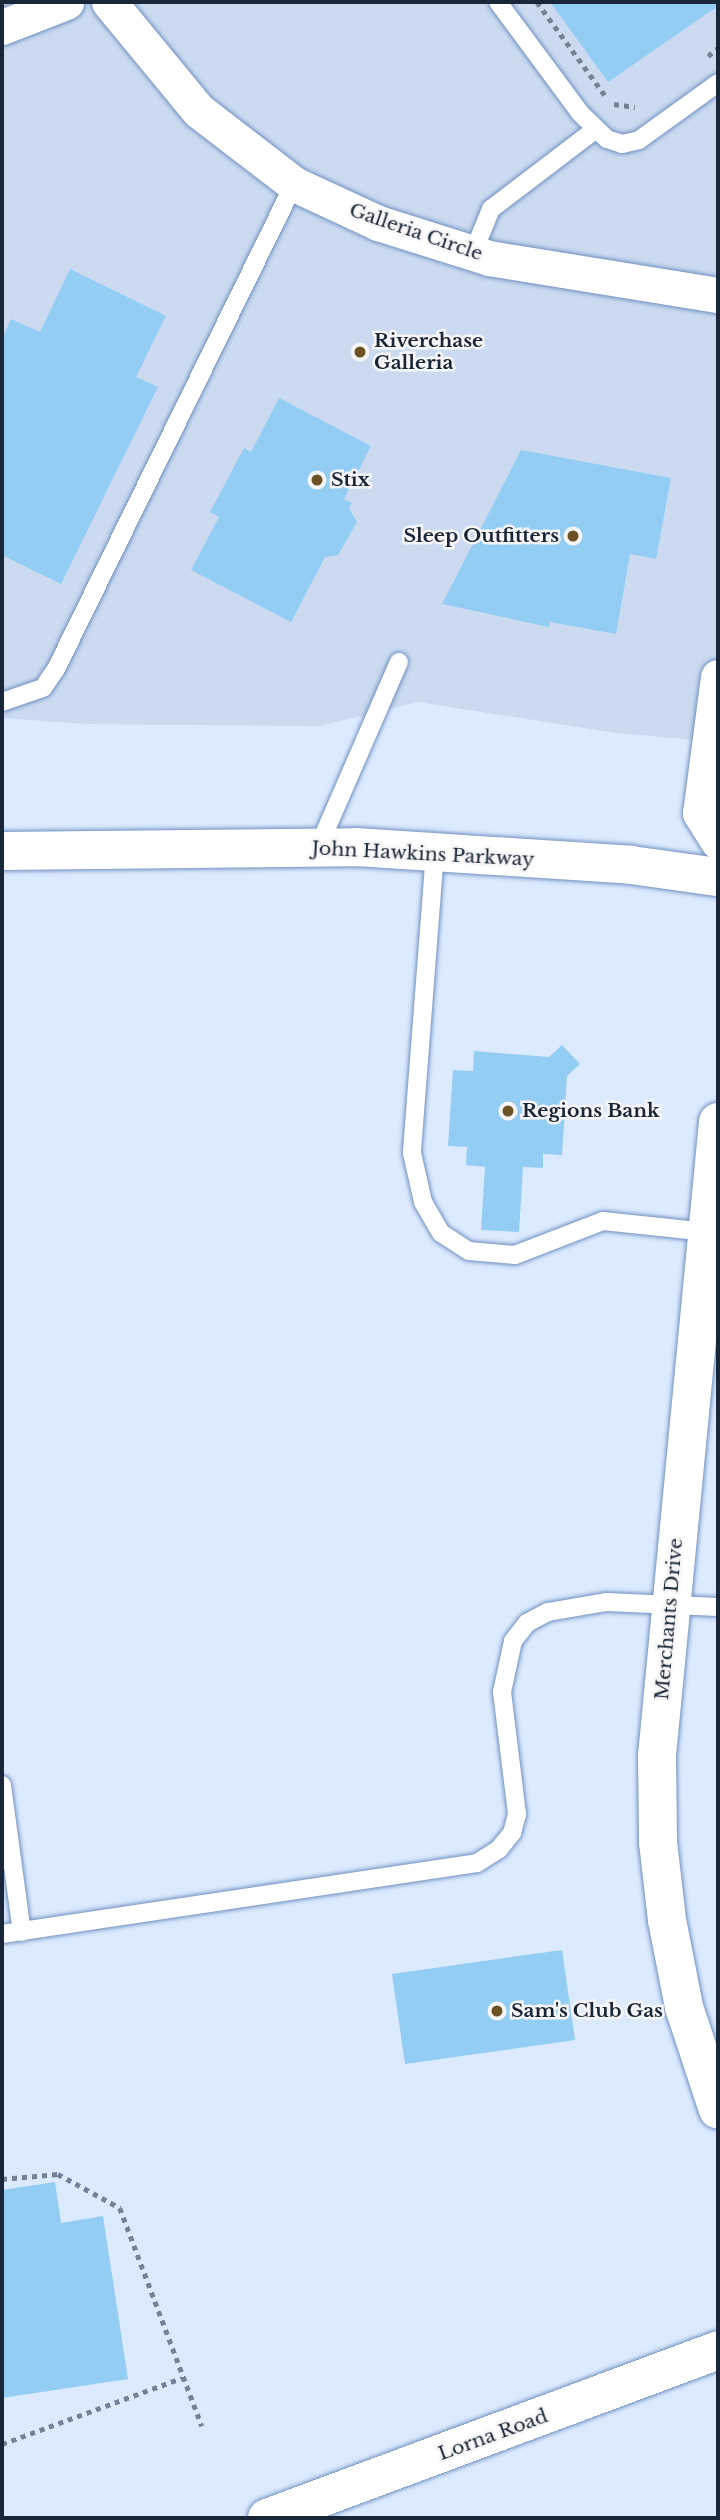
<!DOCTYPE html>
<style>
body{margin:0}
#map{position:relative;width:720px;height:2520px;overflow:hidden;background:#dceaff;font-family:"Libre Baskerville",serif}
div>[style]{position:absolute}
.built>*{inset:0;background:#cbdaf1}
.building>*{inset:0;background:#94cdf3}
.path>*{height:4.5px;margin-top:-2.25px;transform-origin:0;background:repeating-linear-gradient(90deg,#758296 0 5px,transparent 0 10px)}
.roads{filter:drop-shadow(0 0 2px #7190bf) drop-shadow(0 0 2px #7190bf)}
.lane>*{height:18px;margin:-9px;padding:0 9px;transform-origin:9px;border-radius:9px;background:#fff}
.street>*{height:35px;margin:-17.5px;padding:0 17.5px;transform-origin:17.5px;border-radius:17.5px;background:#fff}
.secondary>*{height:38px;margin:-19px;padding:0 19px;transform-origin:19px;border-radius:19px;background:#fff}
.dots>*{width:19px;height:19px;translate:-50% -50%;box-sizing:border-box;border:4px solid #f6f6f6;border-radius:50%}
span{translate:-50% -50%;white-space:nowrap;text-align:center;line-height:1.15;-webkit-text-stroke:5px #f6f6f6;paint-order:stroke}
.street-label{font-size:19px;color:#192538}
.poi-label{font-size:19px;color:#192538;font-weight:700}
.left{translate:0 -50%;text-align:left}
.right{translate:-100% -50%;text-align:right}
.frame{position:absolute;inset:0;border:4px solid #192538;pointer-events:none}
</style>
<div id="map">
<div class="built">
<div style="clip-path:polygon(2px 2px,718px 2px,718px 742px,616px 733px,418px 702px,320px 726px,84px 724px,2px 718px)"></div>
</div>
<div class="building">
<div style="clip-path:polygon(550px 2px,718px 2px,718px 6px,608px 82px)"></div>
<div style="clip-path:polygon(70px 269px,166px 316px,136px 377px,158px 387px,61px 584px,2px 555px,2px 339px,11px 319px,40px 332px)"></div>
<div style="clip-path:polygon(279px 398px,371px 446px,344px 499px,352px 503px,349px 508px,357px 522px,338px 555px,325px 557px,291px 622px,191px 570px,219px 517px,210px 512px,244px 448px,251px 452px)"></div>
<div style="clip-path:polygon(521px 450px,671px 478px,656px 559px,630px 554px,616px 634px,550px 622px,549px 627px,442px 604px)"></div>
<div style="clip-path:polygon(562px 1045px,580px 1064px,567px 1076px,562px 1155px,543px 1154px,543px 1168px,523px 1167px,519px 1232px,481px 1230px,485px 1167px,466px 1165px,467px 1147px,448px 1146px,453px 1070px,473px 1071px,474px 1051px,549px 1057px)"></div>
<div style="clip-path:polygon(562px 1950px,575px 2040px,405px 2064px,392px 1974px)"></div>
<div style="clip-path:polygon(55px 2182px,61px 2223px,103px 2216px,128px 2379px,2px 2398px,2px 2190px)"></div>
</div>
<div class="path">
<div style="left:537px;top:2px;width:119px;rotate:53.9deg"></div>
<div style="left:708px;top:56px;width:13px;rotate:-39deg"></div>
<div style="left:614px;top:104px;width:21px;rotate:8deg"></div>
<div style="left:2px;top:2179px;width:56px;rotate:-5.1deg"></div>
<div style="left:58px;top:2174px;width:71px;rotate:28.7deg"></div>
<div style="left:120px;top:2208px;width:233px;rotate:69.4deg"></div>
<div style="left:2px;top:2444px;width:191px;rotate:-20.2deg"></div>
</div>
<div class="roads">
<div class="lane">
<div style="left:498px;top:2px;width:138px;rotate:53.5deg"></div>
<div style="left:580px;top:113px;width:37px;rotate:44deg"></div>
<div style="left:607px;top:139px;width:16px;rotate:18deg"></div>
<div style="left:622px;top:144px;width:17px;rotate:-13deg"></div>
<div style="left:639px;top:140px;width:97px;rotate:-35.8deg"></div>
<div style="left:473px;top:253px;width:48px;rotate:-67.8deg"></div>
<div style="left:491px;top:209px;width:132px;rotate:-37.3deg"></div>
<div style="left:2px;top:702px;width:43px;rotate:-18.9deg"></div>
<div style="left:43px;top:688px;width:23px;rotate:-56deg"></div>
<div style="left:56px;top:669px;width:540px;rotate:-63.86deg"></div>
<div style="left:318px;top:848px;width:203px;rotate:-66.5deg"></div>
<div style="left:435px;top:852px;width:302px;rotate:94.4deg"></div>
<div style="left:412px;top:1153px;width:50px;rotate:77.3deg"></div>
<div style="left:423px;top:1202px;width:36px;rotate:60deg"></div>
<div style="left:441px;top:1233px;width:33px;rotate:33deg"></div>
<div style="left:469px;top:1251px;width:46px;rotate:5deg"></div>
<div style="left:515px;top:1255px;width:94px;rotate:-21.1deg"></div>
<div style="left:603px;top:1221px;width:105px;rotate:6deg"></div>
<div style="left:2px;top:1785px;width:148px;rotate:82.3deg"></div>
<div style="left:2px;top:1934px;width:480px;rotate:-8.5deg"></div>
<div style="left:477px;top:1863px;width:26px;rotate:-32deg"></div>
<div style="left:499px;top:1849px;width:21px;rotate:-51deg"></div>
<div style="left:512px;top:1833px;width:20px;rotate:-75deg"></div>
<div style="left:517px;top:1814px;width:123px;rotate:-97deg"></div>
<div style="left:502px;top:1692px;width:52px;rotate:-77.8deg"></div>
<div style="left:513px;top:1641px;width:23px;rotate:-52deg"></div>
<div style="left:527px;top:1623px;width:24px;rotate:-28deg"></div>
<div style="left:548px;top:1612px;width:60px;rotate:-9.6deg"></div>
<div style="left:607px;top:1602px;width:111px;rotate:2.6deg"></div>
</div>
<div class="street">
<div style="left:109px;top:2px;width:141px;rotate:50.5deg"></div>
<div style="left:199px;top:111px;width:120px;rotate:37.5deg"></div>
<div style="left:294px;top:184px;width:93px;rotate:24.9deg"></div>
<div style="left:378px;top:223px;width:116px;rotate:17.5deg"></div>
<div style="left:489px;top:258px;width:232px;rotate:9.2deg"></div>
<div style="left:2px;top:27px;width:69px;rotate:-21.3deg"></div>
<div style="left:718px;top:677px;width:137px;rotate:97.5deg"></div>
<div style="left:700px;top:813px;width:34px;rotate:58deg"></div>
</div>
<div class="secondary">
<div style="left:2px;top:851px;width:354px;rotate:-0.6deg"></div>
<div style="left:356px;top:847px;width:276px;rotate:3.7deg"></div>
<div style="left:631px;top:865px;width:88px;rotate:7.9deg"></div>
<div style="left:718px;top:1122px;width:637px;rotate:95.5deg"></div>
<div style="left:657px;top:1756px;width:86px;rotate:89.3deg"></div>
<div style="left:658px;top:1842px;width:79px;rotate:83.4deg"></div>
<div style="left:667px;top:1920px;width:89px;rotate:78.9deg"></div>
<div style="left:684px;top:2007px;width:108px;rotate:71.7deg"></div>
<div style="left:267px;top:2518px;width:481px;rotate:-20.4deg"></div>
</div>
</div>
<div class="dots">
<div style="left:360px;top:352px;background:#6d5225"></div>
<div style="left:317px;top:480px;background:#6d5225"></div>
<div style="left:573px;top:536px;background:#6d5225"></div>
<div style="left:508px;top:1111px;background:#6d5225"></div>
<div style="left:497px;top:2011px;background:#6d5225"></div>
</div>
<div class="street-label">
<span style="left:416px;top:232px;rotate:19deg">Galleria Circle</span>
<span style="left:423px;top:854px;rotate:3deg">John Hawkins Parkway</span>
<span style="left:669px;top:1619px;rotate:-85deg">Merchants Drive</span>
<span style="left:493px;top:2435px;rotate:-20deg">Lorna Road</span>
</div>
<div class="poi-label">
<span class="left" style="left:374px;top:352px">Riverchase<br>Galleria</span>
<span class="left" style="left:331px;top:480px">Stix</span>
<span class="right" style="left:559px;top:536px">Sleep Outfitters</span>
<span class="left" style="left:522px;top:1111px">Regions Bank</span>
<span class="left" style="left:511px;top:2011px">Sam's Club Gas</span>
</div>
<div class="frame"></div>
</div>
